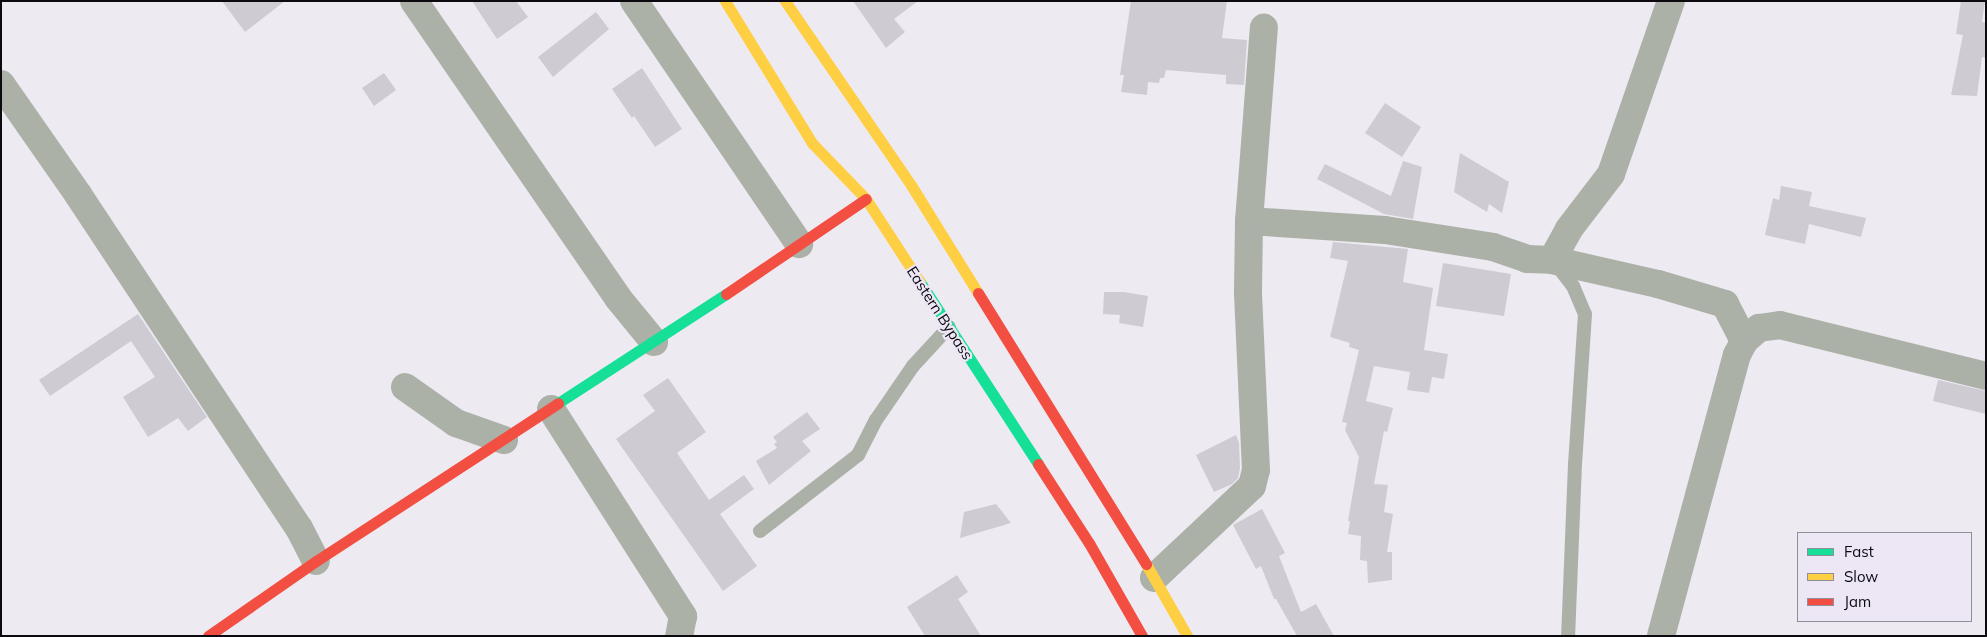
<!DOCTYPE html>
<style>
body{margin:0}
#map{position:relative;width:1987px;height:637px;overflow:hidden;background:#edeaf2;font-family:Mulish,sans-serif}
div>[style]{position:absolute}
.building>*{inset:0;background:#ceccd2}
.lane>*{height:14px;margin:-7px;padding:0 7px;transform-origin:7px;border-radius:7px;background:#acb1a8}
.street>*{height:28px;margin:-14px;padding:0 14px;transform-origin:14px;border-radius:14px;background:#acb1a8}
.fast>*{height:11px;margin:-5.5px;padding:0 5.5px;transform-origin:5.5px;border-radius:5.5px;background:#16e098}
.slow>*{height:11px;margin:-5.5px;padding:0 5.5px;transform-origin:5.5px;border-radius:5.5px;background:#ffcf43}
.jam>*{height:11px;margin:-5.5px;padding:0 5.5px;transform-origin:5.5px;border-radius:5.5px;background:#f24e42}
span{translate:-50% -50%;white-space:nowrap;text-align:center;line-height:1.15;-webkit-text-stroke:4.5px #ece6f5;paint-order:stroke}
.street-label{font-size:15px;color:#0c0a0f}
.frame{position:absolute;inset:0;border:2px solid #0c0a0f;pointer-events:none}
.legend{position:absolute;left:1797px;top:532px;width:175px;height:90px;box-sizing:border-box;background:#ece6f5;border:1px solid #928e99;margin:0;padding:6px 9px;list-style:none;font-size:15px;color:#0c0a0f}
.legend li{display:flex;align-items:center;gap:10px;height:25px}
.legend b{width:25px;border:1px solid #928e99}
</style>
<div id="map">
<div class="building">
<div style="clip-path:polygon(222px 1px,285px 1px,245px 32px)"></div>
<div style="clip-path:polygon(472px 1px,516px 1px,528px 17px,497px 39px)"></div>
<div style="clip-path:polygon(853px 1px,918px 1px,894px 19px,905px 32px,886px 48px)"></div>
<div style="clip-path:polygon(1131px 1px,1227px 1px,1222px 38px,1247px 40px,1244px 85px,1226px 84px,1226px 75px,1166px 70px,1164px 78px,1160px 78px,1159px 83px,1148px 82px,1147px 95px,1121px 92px,1124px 75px,1120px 75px)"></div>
<div style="clip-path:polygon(1961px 1px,1985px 1px,1982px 22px,1986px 23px,1986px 58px,1982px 57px,1977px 96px,1951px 95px,1963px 35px,1956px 34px)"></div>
<div style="clip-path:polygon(596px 12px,609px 29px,553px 77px,538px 57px)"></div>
<div style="clip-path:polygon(642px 68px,682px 129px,655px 147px,634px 116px,632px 118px,612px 89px)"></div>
<div style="clip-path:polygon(384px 73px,396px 90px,374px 106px,362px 88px)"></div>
<div style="clip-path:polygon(1385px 103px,1421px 127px,1402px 157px,1365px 133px)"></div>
<div style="clip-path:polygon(1460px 153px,1509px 182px,1502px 213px,1489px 204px,1487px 212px,1454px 192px)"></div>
<div style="clip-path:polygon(1403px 161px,1422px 167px,1413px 219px,1384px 214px,1317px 179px,1325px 164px,1391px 196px)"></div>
<div style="clip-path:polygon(1781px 186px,1812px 192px,1809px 206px,1866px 218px,1861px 237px,1809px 224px,1805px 244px,1765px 235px,1773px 198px,1779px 200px)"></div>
<div style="clip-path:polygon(1333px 242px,1408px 249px,1403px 282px,1433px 288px,1424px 350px,1448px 354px,1444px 379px,1432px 377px,1429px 393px,1407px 390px,1410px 372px,1374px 366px,1366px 401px,1393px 408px,1387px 432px,1384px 431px,1374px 484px,1388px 485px,1384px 512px,1393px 514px,1387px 552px,1392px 552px,1392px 580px,1368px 583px,1367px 561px,1360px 560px,1361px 536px,1348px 534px,1350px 521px,1348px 521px,1359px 457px,1345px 430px,1347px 423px,1342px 422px,1359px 350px,1349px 347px,1350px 343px,1330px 337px,1348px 261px,1330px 258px)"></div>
<div style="clip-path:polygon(1443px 263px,1511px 274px,1504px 316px,1436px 306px)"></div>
<div style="clip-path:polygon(1104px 292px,1124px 292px,1148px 296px,1143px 327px,1119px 323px,1120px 315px,1103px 314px)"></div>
<div style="clip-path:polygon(138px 314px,207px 417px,188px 431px,178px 418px,148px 437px,123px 397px,155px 377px,131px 341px,50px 396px,39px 380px)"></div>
<div style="clip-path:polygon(668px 378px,706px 432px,677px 453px,709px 500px,744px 475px,754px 489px,720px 514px,757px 566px,723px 591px,616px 439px,655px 411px,643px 395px)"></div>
<div style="clip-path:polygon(1938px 380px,1986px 391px,1986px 414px,1933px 401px)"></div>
<div style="clip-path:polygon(807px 412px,820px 429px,802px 441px,811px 451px,769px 485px,756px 461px,777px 448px,774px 444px,777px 442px,773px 437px)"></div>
<div style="clip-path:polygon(1236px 435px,1239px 443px,1240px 468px,1238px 478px,1232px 484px,1214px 492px,1196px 455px)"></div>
<div style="clip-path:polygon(996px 504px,1011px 523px,960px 538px,964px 512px)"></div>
<div style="clip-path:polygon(1262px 509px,1285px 553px,1279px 556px,1301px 612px,1316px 604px,1334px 636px,1297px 636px,1276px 599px,1274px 599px,1261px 566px,1256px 569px,1233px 525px)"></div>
<div style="clip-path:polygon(957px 575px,968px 592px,958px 599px,981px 636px,925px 636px,907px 607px)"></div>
</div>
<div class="lane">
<div style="left:1555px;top:263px;width:29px;rotate:52deg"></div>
<div style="left:1573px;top:286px;width:30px;rotate:67deg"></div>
<div style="left:1585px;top:314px;width:150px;rotate:93.8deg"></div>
<div style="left:1575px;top:464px;width:172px;rotate:92.3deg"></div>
<div style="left:760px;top:531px;width:124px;rotate:-37.8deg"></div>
<div style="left:858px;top:455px;width:39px;rotate:-63deg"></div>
<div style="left:876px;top:420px;width:65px;rotate:-55.6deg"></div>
<div style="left:913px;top:366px;width:53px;rotate:-47.3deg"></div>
</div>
<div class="street">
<div style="left:414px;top:1px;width:360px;rotate:55.5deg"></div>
<div style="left:618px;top:298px;width:57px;rotate:50.7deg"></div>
<div style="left:634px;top:1px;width:294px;rotate:55.8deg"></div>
<div style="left:1px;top:84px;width:136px;rotate:55.1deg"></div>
<div style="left:79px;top:196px;width:398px;rotate:56.5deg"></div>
<div style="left:299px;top:528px;width:37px;rotate:63deg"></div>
<div style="left:1249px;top:221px;width:136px;rotate:3.8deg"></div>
<div style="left:1385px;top:230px;width:109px;rotate:8.9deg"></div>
<div style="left:1493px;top:247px;width:36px;rotate:19deg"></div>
<div style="left:1527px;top:259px;width:25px;rotate:2deg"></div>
<div style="left:1552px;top:260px;width:35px;rotate:-61deg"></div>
<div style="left:1569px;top:229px;width:69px;rotate:-52.6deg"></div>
<div style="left:1611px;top:174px;width:183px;rotate:-70.9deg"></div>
<div style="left:1552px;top:260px;width:109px;rotate:12.8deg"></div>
<div style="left:1658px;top:284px;width:70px;rotate:16.6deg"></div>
<div style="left:1725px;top:304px;width:42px;rotate:62.8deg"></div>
<div style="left:405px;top:387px;width:62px;rotate:35.2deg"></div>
<div style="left:456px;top:423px;width:51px;rotate:19.5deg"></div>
<div style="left:551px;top:409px;width:246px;rotate:57.5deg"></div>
<div style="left:683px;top:616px;width:20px;rotate:101deg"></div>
<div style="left:1154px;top:578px;width:134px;rotate:-43.2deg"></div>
<div style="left:1252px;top:486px;width:16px;rotate:-76deg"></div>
<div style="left:1256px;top:470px;width:178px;rotate:-92.6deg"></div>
<div style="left:1248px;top:292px;width:71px;rotate:-89.2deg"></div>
<div style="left:1249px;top:221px;width:194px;rotate:-85.6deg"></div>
<div style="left:1661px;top:636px;width:291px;rotate:-74.9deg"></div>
<div style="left:1737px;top:355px;width:16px;rotate:-63deg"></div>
<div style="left:1744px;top:341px;width:20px;rotate:-41deg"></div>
<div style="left:1759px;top:328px;width:21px;rotate:-8deg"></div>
<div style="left:1780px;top:325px;width:212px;rotate:13.9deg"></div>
</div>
<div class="fast">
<div style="left:920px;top:282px;width:217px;rotate:57deg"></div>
<div style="left:558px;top:403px;width:200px;rotate:-33deg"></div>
</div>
<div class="slow">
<div style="left:725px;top:1px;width:167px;rotate:58.5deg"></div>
<div style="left:812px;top:143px;width:78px;rotate:46deg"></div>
<div style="left:866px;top:199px;width:99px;rotate:57deg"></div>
<div style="left:785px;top:1px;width:223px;rotate:55.6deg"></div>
<div style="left:911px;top:185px;width:127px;rotate:58.2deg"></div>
<div style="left:1146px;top:564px;width:83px;rotate:60.3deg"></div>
</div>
<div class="jam">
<div style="left:978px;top:293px;width:319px;rotate:58.2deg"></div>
<div style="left:726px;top:294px;width:169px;rotate:-34.2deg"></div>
<div style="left:1038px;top:464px;width:94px;rotate:57.2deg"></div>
<div style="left:1089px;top:543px;width:107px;rotate:60.3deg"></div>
<div style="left:208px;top:636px;width:131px;rotate:-34.8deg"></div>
<div style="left:316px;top:561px;width:289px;rotate:-33.1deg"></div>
</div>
<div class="street-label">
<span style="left:940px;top:313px;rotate:57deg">Eastern Bypass</span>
</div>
<div class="frame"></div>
<ul class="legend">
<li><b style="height:6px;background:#16e098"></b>Fast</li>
<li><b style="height:6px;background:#ffcf43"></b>Slow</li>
<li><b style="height:6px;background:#f24e42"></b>Jam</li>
</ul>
</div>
